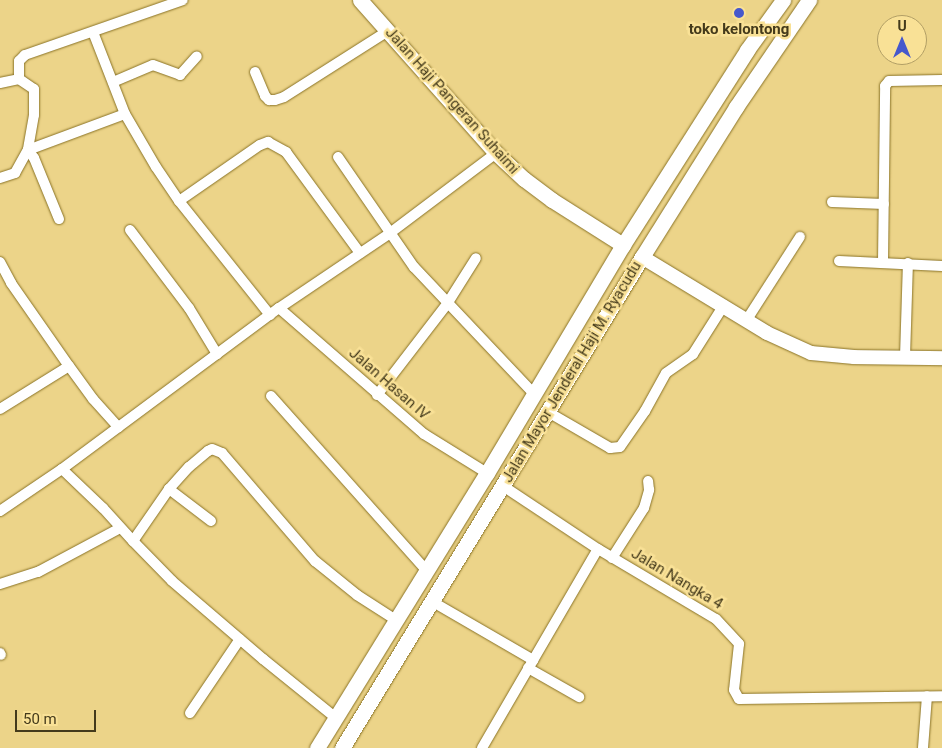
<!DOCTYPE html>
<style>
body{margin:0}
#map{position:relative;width:942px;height:748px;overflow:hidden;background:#ecd489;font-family:Roboto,sans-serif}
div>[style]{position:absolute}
.roads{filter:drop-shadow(0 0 1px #8a7327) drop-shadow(0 0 1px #8a7327)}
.street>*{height:10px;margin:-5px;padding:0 5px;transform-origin:5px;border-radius:5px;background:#fff}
.secondary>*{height:14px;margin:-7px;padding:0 7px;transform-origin:7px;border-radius:7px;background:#fff}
.primary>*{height:15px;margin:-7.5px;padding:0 7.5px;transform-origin:7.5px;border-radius:7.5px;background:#fff}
.dots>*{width:14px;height:14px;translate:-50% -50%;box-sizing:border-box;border:2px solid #f9e196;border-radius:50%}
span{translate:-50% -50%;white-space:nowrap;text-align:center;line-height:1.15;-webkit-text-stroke:5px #f9e196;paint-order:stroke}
.poi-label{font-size:15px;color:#443a1b;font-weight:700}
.street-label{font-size:15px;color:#443a1b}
.north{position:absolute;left:877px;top:15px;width:50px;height:50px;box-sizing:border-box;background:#f9e196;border:1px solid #b19e65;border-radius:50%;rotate:0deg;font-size:14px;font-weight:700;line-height:20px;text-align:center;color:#443a1b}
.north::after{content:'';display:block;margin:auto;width:18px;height:22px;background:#4658cc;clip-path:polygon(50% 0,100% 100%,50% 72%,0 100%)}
.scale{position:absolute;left:15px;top:710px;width:81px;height:22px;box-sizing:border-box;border:2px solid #443a1b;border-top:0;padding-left:6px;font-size:15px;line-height:18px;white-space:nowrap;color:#443a1b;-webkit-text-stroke:4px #f9e196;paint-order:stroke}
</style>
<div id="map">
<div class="roads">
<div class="street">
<div style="left:93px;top:32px;width:88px;rotate:68.7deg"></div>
<div style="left:125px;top:114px;width:61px;rotate:59.7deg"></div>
<div style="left:156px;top:167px;width:41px;rotate:55.9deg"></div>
<div style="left:179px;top:201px;width:146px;rotate:51.4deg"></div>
<div style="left:255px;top:72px;width:26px;rotate:67deg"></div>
<div style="left:265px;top:96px;width:6px;rotate:45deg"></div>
<div style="left:269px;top:100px;width:6px"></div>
<div style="left:275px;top:100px;width:9px;rotate:-18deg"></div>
<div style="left:284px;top:97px;width:123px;rotate:-32.4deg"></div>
<div style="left:19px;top:79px;width:18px;rotate:34deg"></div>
<div style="left:34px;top:89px;width:26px;rotate:90deg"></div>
<div style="left:34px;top:115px;width:36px;rotate:100deg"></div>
<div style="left:28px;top:150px;width:10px;rotate:53deg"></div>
<div style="left:34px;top:158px;width:66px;rotate:67.7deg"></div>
<div style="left:113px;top:82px;width:43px;rotate:-23deg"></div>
<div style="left:153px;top:65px;width:29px;rotate:20deg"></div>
<div style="left:180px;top:75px;width:25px;rotate:-48deg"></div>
<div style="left:0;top:83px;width:19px;rotate:-12deg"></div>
<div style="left:19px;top:79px;width:18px;rotate:-90deg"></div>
<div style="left:19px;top:61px;width:8px;rotate:-45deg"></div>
<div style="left:25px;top:55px;width:167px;rotate:-19.2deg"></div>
<div style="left:338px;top:157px;width:134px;rotate:55.4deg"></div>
<div style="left:414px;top:267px;width:175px;rotate:46.6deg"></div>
<div style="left:0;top:178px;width:16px;rotate:-18deg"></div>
<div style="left:15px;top:173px;width:26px;rotate:-61deg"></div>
<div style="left:28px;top:150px;width:103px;rotate:-20.4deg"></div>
<div style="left:179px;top:201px;width:98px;rotate:-34.7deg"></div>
<div style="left:260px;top:145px;width:9px;rotate:-21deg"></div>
<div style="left:268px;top:142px;width:21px;rotate:29deg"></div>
<div style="left:286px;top:152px;width:125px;rotate:53.8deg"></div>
<div style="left:832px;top:202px;width:52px;rotate:2.2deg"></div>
<div style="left:130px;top:230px;width:98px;rotate:52.9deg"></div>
<div style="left:189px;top:308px;width:54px;rotate:58.7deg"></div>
<div style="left:839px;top:261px;width:103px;rotate:2.8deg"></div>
<div style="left:0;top:262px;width:24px;rotate:62deg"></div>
<div style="left:11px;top:283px;width:101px;rotate:55.1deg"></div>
<div style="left:69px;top:366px;width:41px;rotate:54deg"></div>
<div style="left:93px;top:399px;width:38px;rotate:48deg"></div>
<div style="left:883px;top:262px;width:176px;rotate:-89.3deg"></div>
<div style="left:885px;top:86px;width:6px;rotate:-51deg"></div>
<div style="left:889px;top:81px;width:53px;rotate:-1.1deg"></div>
<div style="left:279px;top:308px;width:192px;rotate:41deg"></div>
<div style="left:424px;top:434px;width:74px;rotate:31.8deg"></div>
<div style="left:746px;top:321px;width:100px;rotate:-57.3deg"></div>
<div style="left:905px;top:357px;width:94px;rotate:-88.2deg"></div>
<div style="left:377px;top:395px;width:115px;rotate:-52.4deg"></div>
<div style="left:447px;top:304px;width:54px;rotate:-57.8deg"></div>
<div style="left:271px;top:396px;width:234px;rotate:48.3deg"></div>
<div style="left:0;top:409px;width:81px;rotate:-31.9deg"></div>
<div style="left:548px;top:412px;width:72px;rotate:30.1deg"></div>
<div style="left:610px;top:448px;width:10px;rotate:-6deg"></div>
<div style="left:620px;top:447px;width:44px;rotate:-55.2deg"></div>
<div style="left:645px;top:411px;width:43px;rotate:-61.1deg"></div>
<div style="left:666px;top:373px;width:33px;rotate:-35deg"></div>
<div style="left:693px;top:354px;width:58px;rotate:-57.7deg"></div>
<div style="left:62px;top:469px;width:57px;rotate:43.6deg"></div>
<div style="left:103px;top:508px;width:45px;rotate:47.7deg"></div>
<div style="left:503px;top:486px;width:114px;rotate:33.6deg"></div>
<div style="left:598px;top:549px;width:137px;rotate:30.7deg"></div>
<div style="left:716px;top:619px;width:34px;rotate:47deg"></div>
<div style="left:739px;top:644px;width:46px;rotate:96.2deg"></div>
<div style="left:734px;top:690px;width:10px;rotate:61deg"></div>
<div style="left:739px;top:699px;width:203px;rotate:-0.8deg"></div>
<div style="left:169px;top:489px;width:30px;rotate:-48deg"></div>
<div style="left:189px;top:467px;width:25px;rotate:-40deg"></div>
<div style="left:208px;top:451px;width:4px;rotate:-27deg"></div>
<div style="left:212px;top:449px;width:11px;rotate:22deg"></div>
<div style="left:222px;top:453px;width:143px;rotate:49.3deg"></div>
<div style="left:315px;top:561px;width:54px;rotate:39deg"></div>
<div style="left:357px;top:595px;width:46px;rotate:32.7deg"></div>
<div style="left:0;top:511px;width:75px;rotate:-34.1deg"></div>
<div style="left:62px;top:469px;width:270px;rotate:-36.6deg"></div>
<div style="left:279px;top:308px;width:134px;rotate:-34deg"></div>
<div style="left:390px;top:233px;width:133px;rotate:-37deg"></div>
<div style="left:211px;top:521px;width:53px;rotate:-142.7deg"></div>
<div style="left:169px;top:489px;width:63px;rotate:124.7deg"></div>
<div style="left:133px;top:541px;width:56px;rotate:45.7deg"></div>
<div style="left:172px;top:581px;width:120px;rotate:40.6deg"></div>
<div style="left:263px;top:659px;width:94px;rotate:38.9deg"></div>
<div style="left:612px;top:558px;width:59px;rotate:-57.4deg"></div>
<div style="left:644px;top:508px;width:19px;rotate:-74deg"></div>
<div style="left:649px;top:490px;width:9px;rotate:-96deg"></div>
<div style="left:0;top:584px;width:40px;rotate:-18deg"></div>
<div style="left:38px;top:572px;width:93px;rotate:-28.2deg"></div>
<div style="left:433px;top:602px;width:116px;rotate:30.1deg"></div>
<div style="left:0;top:653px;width:2px;rotate:63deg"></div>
<div style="left:528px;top:668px;width:59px;rotate:29.6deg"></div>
<div style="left:190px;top:713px;width:89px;rotate:-56deg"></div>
<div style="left:482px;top:748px;width:230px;rotate:-59.8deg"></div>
<div style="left:923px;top:748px;width:52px;rotate:-85.6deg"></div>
</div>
<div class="secondary">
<div style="left:642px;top:257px;width:146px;rotate:31.3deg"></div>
<div style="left:767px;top:333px;width:48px;rotate:24.4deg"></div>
<div style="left:811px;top:353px;width:43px;rotate:5.3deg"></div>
<div style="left:854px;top:357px;width:88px;rotate:0.7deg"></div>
</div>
<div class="primary">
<div style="left:360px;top:0;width:205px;rotate:48.4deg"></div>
<div style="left:496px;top:153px;width:38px;rotate:43deg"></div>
<div style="left:524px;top:179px;width:35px;rotate:37deg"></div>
<div style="left:552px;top:200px;width:84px;rotate:32.4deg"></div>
<div style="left:317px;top:748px;width:323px;rotate:-58.3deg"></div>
<div style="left:487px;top:473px;width:265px;rotate:-59.2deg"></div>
<div style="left:623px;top:245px;width:231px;rotate:-57.5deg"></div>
<div style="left:747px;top:50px;width:62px;rotate:-54.2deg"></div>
<div style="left:342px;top:748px;width:575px;rotate:-58.58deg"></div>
<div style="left:642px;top:257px;width:177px;rotate:-57.9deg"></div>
<div style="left:736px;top:107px;width:130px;rotate:-55.7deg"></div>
</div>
</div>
<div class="dots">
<div style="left:739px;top:13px;background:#4658cc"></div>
</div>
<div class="poi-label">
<span style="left:739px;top:30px">toko kelontong</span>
</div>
<div class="street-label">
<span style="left:452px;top:101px;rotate:48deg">Jalan Haji Pangeran Suhaimi</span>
<span style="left:572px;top:372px;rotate:-59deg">Jalan Mayor Jenderal Haji M. Ryacudu</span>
<span style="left:389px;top:384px;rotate:41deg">Jalan Hasan IV</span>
<span style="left:677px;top:579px;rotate:31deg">Jalan Nangka 4</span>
</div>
<div class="north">U</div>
<div class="scale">50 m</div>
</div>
